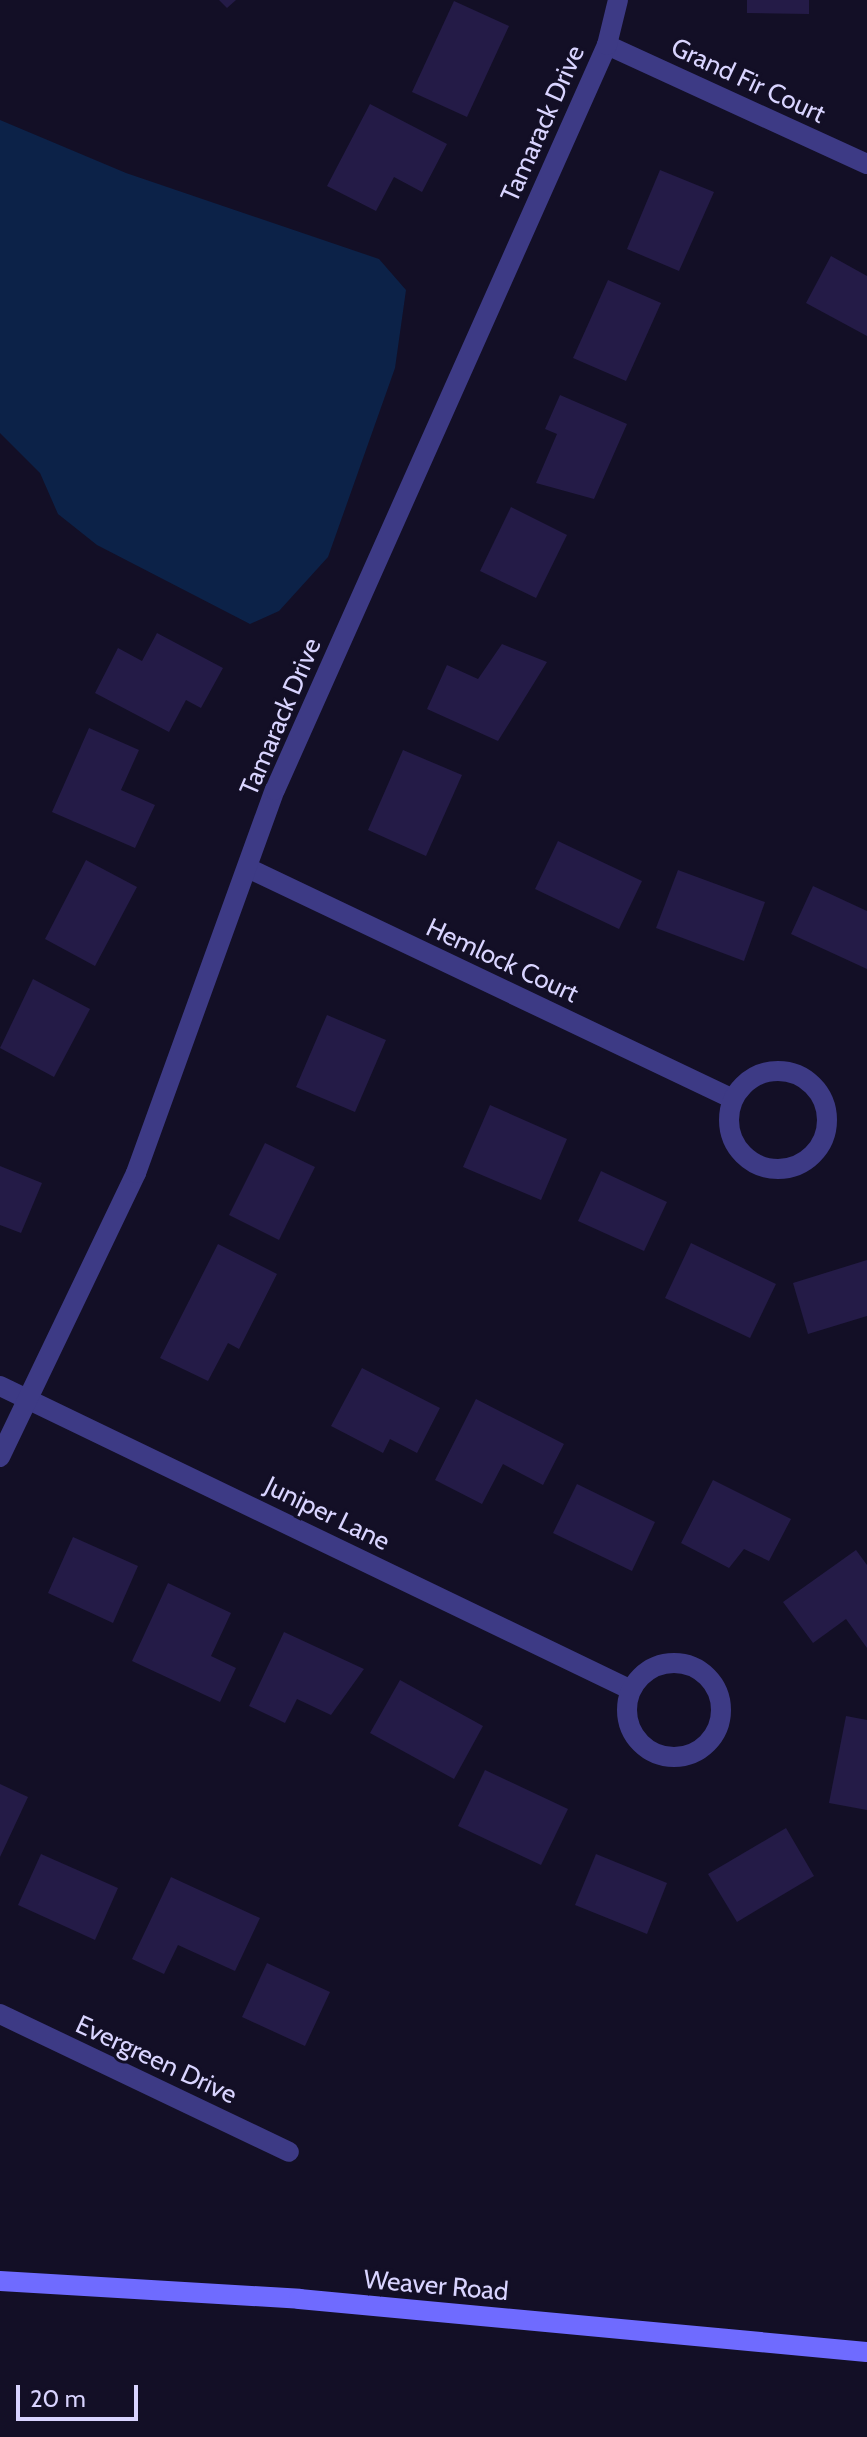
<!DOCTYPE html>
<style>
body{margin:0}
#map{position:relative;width:867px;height:2437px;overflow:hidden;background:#130f26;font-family:Cabin,sans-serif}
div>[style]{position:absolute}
.water>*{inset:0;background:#0c2248}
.building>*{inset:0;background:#241b47}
.street>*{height:20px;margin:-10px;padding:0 10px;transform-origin:10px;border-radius:10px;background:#3d3a85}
.street>.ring{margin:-10px;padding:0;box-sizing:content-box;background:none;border:20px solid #3d3a85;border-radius:50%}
.secondary>*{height:20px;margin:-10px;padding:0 10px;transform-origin:10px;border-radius:10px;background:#6f6bff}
span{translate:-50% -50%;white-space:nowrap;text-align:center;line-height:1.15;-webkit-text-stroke:6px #130f26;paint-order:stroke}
.street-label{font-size:26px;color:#d9d4ff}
.scale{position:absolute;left:16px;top:2385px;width:122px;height:36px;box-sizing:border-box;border:4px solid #d9d4ff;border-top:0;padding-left:10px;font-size:24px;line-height:28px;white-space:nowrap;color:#d9d4ff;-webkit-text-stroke:6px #130f26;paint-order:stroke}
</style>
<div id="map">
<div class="water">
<div style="clip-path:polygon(0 120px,126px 173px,379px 259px,406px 290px,395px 368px,328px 557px,279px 611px,250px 624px,97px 545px,58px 514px,40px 473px,0 433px)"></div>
</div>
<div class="building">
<div style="clip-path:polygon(219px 0,236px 0,227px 8px)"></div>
<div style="clip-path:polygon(747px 0,809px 0,809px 14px,747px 13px)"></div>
<div style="clip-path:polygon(454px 1px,509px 26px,467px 117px,412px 92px)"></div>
<div style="clip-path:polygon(370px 104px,447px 144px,422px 192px,394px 177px,376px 211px,327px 186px)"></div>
<div style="clip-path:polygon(660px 170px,714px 192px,679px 271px,627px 249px)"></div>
<div style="clip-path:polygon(831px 256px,867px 276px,867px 336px,806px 303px)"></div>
<div style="clip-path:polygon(608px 280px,661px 303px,626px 381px,573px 358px)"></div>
<div style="clip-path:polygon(560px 395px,627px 424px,594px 499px,536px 483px,557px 434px,545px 429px)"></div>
<div style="clip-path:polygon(511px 507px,567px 535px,536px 598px,480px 571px)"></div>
<div style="clip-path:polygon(157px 633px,223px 668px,201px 708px,186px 700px,169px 732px,95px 693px,118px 648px,142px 661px)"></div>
<div style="clip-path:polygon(502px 644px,547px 662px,498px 741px,427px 709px,447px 665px,478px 679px)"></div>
<div style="clip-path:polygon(89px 728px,139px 750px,121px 790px,155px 805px,135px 848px,52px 812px)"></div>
<div style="clip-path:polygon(403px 750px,462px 775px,426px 856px,368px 830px)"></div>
<div style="clip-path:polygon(558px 841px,642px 881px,619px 929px,535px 889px)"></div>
<div style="clip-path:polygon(86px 860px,137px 887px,95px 966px,45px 939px)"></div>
<div style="clip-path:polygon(678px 870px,765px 902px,744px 961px,656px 928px)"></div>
<div style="clip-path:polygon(813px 886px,867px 911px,867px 969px,791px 934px)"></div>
<div style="clip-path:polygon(33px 979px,90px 1009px,54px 1077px,0 1048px)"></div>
<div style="clip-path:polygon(327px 1015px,386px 1040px,355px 1112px,296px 1087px)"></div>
<div style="clip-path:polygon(490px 1105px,567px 1139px,541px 1200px,463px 1167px)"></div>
<div style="clip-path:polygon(265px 1143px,315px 1167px,279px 1240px,229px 1215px)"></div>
<div style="clip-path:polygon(0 1166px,42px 1183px,21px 1233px,0 1225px)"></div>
<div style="clip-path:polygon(601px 1171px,667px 1202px,644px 1251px,578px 1221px)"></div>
<div style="clip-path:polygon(691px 1243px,776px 1284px,750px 1338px,665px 1298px)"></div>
<div style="clip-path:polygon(218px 1244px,277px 1274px,239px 1349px,228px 1343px,208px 1381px,160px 1358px)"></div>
<div style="clip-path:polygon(867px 1260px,867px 1316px,808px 1334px,793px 1283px)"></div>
<div style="clip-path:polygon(362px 1368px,440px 1408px,417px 1453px,390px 1439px,383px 1453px,331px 1426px)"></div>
<div style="clip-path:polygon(476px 1399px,564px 1444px,543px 1485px,503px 1464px,482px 1504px,435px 1480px)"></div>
<div style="clip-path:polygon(713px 1480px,791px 1519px,769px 1561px,744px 1549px,729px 1568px,681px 1543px)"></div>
<div style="clip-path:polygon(577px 1484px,655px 1522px,632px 1571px,553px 1533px)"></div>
<div style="clip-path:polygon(73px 1537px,138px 1566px,113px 1623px,48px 1593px)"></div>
<div style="clip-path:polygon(856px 1550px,867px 1565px,867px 1648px,846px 1619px,813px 1643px,783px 1602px)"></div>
<div style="clip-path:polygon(168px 1583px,231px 1613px,211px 1656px,236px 1668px,220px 1702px,132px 1661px)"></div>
<div style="clip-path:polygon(284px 1632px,364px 1669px,331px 1715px,297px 1699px,285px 1723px,249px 1706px)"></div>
<div style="clip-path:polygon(400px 1680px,483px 1726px,454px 1779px,370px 1733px)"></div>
<div style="clip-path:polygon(846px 1716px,867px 1720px,867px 1810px,829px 1803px)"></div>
<div style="clip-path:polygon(485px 1770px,568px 1809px,541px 1865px,458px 1826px)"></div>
<div style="clip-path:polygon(0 1784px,28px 1797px,0 1857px)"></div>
<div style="clip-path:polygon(786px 1828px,814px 1876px,737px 1922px,708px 1874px)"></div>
<div style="clip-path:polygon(41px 1854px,118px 1888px,95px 1940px,18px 1905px)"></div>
<div style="clip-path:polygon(596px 1854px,667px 1883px,647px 1934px,575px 1905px)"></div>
<div style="clip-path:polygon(171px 1877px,260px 1918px,235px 1971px,178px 1945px,164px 1974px,132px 1959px)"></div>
<div style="clip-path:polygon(267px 1963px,330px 1992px,305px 2046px,242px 2017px)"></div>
</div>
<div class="street">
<div style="left:607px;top:45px;width:286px;rotate:24.6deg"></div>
<div style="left:250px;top:869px;width:535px;rotate:25.46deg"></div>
<div class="ring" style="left:729px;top:1071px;width:78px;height:78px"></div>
<div style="left:0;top:1386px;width:700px;rotate:25.72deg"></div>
<div style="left:0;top:1457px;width:315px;rotate:-64.4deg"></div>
<div style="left:136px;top:1173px;width:407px;rotate:-70.1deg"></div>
<div style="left:275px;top:790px;width:816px;rotate:-65.98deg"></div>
<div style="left:607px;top:45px;width:46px;rotate:-76.3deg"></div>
<div class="ring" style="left:627px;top:1663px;width:74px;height:74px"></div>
<div style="left:0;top:2014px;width:320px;rotate:25.5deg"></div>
</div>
<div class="secondary">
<div style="left:0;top:2281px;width:300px;rotate:3.4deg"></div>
<div style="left:299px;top:2299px;width:570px;rotate:5.33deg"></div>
</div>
<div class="street-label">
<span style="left:748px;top:81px;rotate:25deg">Grand Fir Court</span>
<span style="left:543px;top:124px;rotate:-66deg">Tamarack Drive</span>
<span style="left:281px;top:717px;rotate:-67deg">Tamarack Drive</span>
<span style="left:502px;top:961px;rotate:25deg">Hemlock Court</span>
<span style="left:327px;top:1514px;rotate:26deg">Juniper Lane</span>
<span style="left:156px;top:2060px;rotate:25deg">Evergreen Drive</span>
<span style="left:436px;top:2286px;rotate:5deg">Weaver Road</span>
</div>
<div class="scale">20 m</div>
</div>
